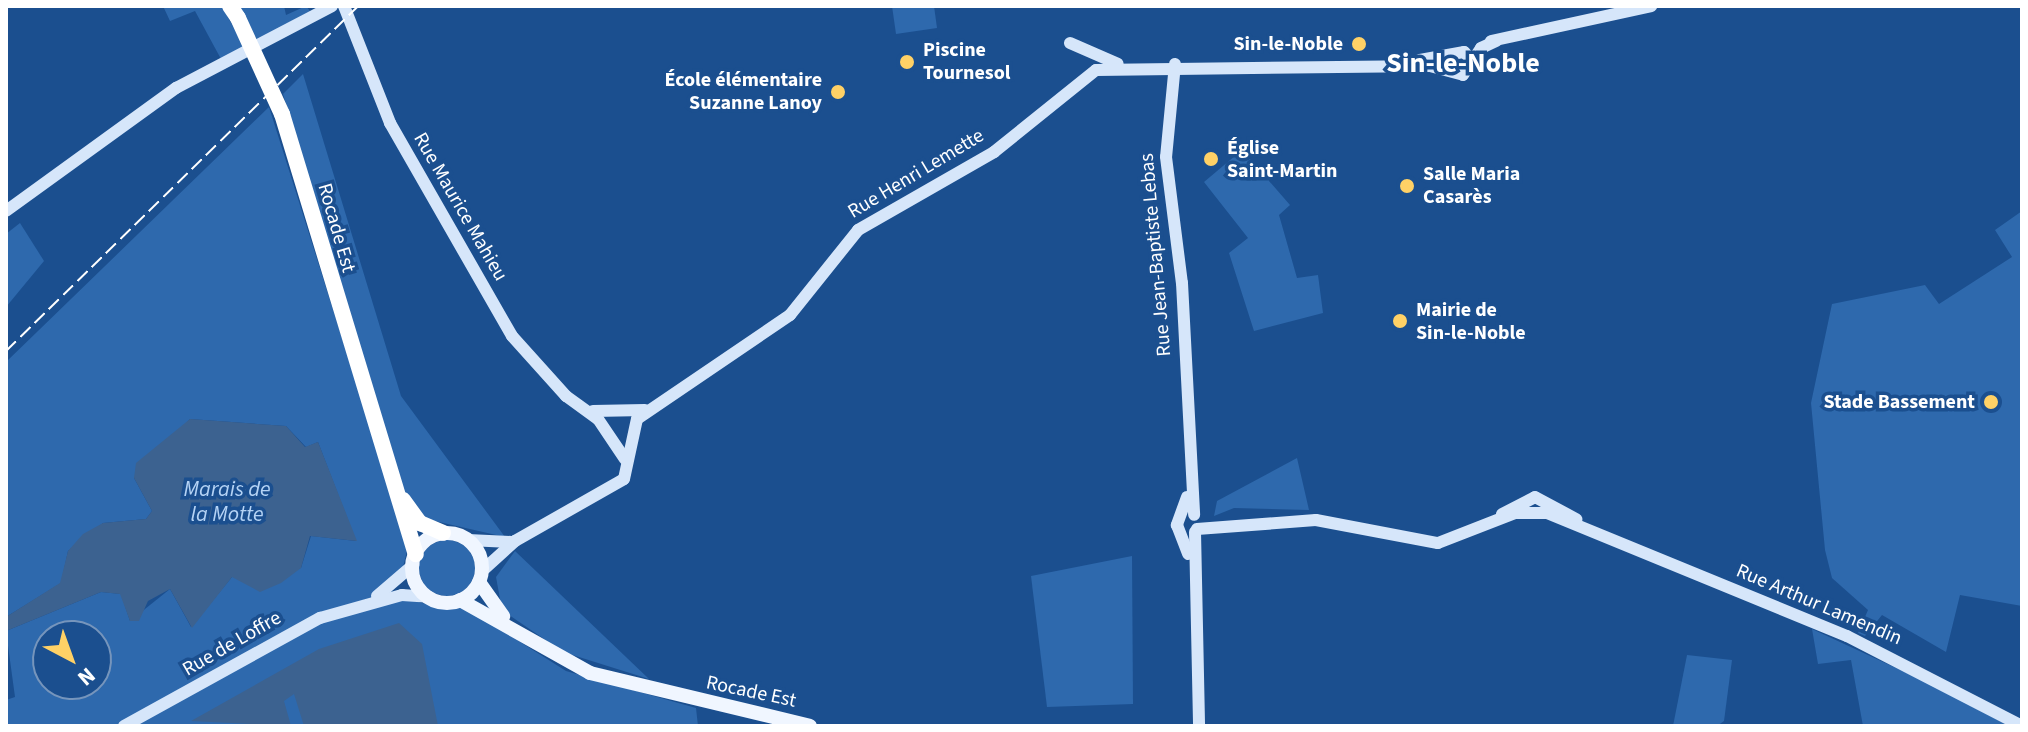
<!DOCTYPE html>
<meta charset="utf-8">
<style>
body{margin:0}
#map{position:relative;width:2028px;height:732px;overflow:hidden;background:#1b4f8f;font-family:"Source Sans 3",sans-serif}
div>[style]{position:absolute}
.green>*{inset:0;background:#2e69ad}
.round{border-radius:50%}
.water>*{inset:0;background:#3c6290}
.secondary>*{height:12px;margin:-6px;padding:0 6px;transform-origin:6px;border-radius:6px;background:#d6e6fa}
.primary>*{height:14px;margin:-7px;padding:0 7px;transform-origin:7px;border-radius:7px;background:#f0f6ff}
.primary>.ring{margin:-7px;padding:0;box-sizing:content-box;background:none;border:14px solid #f0f6ff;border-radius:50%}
.highway>*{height:16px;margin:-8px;padding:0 8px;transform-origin:8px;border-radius:8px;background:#fff}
.rail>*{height:2px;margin-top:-1px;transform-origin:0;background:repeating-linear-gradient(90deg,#fff 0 14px,transparent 0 20px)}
.highway-bridge>*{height:16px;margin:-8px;padding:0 8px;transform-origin:8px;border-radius:8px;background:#fff}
.dots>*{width:22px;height:22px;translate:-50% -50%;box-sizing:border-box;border:4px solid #1b4f8f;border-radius:50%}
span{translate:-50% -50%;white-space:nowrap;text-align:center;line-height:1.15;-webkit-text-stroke:7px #1b4f8f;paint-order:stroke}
.poi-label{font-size:20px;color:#fff;font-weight:700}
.right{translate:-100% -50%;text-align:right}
.left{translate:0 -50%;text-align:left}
.street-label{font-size:20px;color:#fff}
.water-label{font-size:22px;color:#b5d3f5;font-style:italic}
.district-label{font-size:28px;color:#fff;font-weight:700}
.frame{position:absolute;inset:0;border:8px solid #fff;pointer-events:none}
.north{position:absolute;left:32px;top:620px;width:80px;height:80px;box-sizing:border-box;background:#1b4f8f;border:2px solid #7695bc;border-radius:50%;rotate:139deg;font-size:22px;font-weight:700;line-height:32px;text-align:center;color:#fff}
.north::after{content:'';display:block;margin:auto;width:28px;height:36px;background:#ffd166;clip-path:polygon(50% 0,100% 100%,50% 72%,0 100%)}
</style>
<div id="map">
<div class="green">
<div style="clip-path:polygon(163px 6px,222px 6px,244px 47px,221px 59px,195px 11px,170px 21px)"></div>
<div style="clip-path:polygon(238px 6px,284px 6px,286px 15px,306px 6px,310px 11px,257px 40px)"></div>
<div style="clip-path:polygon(892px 6px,934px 6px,937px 28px,896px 34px)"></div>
<div style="clip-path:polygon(303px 74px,401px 396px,505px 537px,426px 519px,404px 491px,283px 94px)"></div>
<div style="clip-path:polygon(evenodd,269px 107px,408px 547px,403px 567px,381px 587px,421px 603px,465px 607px,566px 671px,696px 708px,698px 726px,6px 726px,6px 700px,15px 697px,6px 631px,101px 592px,121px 594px,130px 621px,170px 589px,191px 627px,232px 577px,301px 568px,311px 536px,356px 541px,318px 442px,306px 447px,286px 426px,190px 419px,134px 478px,152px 511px,146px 519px,103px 523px,68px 551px,61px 583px,6px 617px,6px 362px,269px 107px,48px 636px,96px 636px,96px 684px,48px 684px,48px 636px)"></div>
<div style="clip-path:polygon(1242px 150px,1290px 205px,1279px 215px,1297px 278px,1318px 275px,1323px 313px,1254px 331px,1229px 253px,1248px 238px,1204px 182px)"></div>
<div style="clip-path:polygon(2022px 211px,2022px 606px,1960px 595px,1946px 652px,1882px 615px,1865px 636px,1858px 633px,1868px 610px,1832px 578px,1825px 550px,1811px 403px,1832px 304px,1925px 285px,1939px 304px,2012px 257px,1995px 230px)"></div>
<div style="clip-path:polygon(20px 223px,44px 261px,6px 307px,6px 234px)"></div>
<div style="clip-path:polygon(1297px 458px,1309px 510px,1234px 508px,1214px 516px,1217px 501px)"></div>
<div class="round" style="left:419px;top:540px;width:56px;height:56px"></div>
<div style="clip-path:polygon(515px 551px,649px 679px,563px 652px,502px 610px,496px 577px)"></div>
<div style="clip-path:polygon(1132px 556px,1133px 704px,1047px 707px,1031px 576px)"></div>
<div style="clip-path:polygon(1812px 629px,1924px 681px,2009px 726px,1863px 726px,1851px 660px,1818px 664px)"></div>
<div style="clip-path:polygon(1687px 655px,1732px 660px,1724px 721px,1717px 726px,1673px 726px)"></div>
</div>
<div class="water">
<div style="clip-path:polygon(190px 419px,286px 426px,305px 447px,318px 442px,357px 541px,310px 536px,301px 568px,281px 583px,260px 592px,232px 577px,192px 628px,170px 589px,148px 601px,139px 621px,130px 621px,120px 594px,101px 592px,6px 631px,6px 617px,60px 583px,68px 551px,83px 534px,103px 523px,146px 519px,152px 511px,134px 478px,136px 463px)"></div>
<div style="clip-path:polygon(399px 623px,422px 644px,438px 726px,304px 726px,294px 694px,284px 701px,291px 726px,191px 721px,319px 649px)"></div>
</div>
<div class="secondary">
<div style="left:344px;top:6px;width:126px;rotate:68.5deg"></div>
<div style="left:390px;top:123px;width:245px;rotate:60.2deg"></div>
<div style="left:512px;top:336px;width:81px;rotate:48deg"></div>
<div style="left:566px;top:396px;width:39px;rotate:36deg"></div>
<div style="left:598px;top:419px;width:48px;rotate:56deg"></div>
<div style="left:1491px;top:41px;width:164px;rotate:-12.3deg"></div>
<div style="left:1070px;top:43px;width:52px;rotate:23.6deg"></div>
<div style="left:1420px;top:60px;width:45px;rotate:-10.3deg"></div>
<div style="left:1464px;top:52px;width:14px;rotate:45deg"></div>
<div style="left:1175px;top:64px;width:93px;rotate:95.5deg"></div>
<div style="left:1166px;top:157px;width:127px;rotate:82.8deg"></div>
<div style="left:1182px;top:283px;width:232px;rotate:87deg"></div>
<div style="left:6px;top:211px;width:210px;rotate:-35.9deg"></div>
<div style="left:176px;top:88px;width:176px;rotate:-27.7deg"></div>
<div style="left:593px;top:411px;width:52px;rotate:-1.1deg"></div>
<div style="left:1187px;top:497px;width:30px;rotate:110deg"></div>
<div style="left:1177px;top:525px;width:31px;rotate:69deg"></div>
<div style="left:1502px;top:514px;width:37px;rotate:-27deg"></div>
<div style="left:1535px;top:497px;width:47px;rotate:28.2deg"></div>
<div style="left:1197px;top:529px;width:119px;rotate:-4.3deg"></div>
<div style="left:1316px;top:520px;width:124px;rotate:10.7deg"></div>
<div style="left:1438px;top:543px;width:83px;rotate:-21.3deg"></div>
<div style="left:1515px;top:513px;width:32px"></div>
<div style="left:1547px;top:513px;width:324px;rotate:22.3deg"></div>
<div style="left:1847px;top:636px;width:197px;rotate:27.2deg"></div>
<div style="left:1195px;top:532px;width:194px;rotate:88.8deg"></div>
<div style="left:468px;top:540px;width:44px;rotate:2.6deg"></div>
<div style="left:482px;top:571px;width:45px;rotate:-42.3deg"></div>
<div style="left:515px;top:541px;width:125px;rotate:-29.6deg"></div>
<div style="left:624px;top:479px;width:61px;rotate:-77.8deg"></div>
<div style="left:637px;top:419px;width:185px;rotate:-34.2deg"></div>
<div style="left:790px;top:315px;width:109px;rotate:-51.3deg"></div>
<div style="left:858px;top:230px;width:157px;rotate:-29.8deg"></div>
<div style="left:994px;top:152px;width:131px;rotate:-38.8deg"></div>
<div style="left:1096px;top:70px;width:334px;rotate:-0.7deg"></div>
<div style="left:1430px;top:66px;width:34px;rotate:15deg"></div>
<div style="left:1463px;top:75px;width:32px;rotate:-56deg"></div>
<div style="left:1481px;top:48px;width:17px;rotate:-25deg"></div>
<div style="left:377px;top:596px;width:48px;rotate:-40.7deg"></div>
<div style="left:124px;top:726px;width:224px;rotate:-28.9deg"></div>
<div style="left:320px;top:618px;width:85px;rotate:-15.7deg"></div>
<div style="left:402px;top:595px;width:27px;rotate:4deg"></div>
</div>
<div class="primary">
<div class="ring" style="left:412px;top:533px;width:56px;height:56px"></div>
<div style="left:479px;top:582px;width:42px;rotate:54.8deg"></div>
<div style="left:460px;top:600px;width:149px;rotate:29.3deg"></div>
<div style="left:590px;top:673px;width:226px;rotate:13.5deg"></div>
</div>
<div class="highway">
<div style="left:230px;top:6px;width:14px;rotate:56deg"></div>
<div style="left:282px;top:114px;width:460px;rotate:73.1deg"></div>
<div style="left:403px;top:500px;width:29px;rotate:54deg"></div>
<div style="left:420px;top:523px;width:25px;rotate:23deg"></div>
</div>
<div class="rail">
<div style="left:6px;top:351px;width:493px;rotate:-44.4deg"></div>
</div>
<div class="highway-bridge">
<div style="left:238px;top:18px;width:106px;rotate:65.4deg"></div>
</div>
<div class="dots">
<div style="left:1359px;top:44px;background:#ffd166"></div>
<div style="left:907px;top:62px;background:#ffd166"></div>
<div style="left:838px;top:92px;background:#ffd166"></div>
<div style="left:1211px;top:159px;background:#ffd166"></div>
<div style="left:1407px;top:186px;background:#ffd166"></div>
<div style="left:1400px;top:321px;background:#ffd166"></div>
<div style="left:1991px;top:402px;background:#ffd166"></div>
</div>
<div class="poi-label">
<span class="right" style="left:1343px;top:44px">Sin-le-Noble</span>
<span class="left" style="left:923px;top:62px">Piscine<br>Tournesol</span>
<span class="right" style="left:822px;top:92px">École élémentaire<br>Suzanne Lanoy</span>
<span class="left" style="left:1227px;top:160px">Église<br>Saint-Martin</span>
<span class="left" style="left:1423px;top:186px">Salle Maria<br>Casarès</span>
<span class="left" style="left:1416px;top:322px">Mairie de<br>Sin-le-Noble</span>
<span class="right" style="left:1975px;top:402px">Stade Bassement</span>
</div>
<div class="street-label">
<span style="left:916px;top:174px;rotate:-31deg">Rue Henri Lemette</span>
<span style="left:460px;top:207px;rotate:60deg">Rue Maurice Mahieu</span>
<span style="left:336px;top:228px;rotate:74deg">Rocade Est</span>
<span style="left:1156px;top:255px;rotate:-95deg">Rue Jean-Baptiste Lebas</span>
<span style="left:1819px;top:605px;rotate:23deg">Rue Arthur Lamendin</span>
<span style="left:232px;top:644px;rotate:-30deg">Rue de Loffre</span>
<span style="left:751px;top:692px;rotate:12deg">Rocade Est</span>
</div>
<div class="water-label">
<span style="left:227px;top:502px">Marais de<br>la Motte</span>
</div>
<div class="district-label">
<span style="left:1463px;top:63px">Sin-le-Noble</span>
</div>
<div class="frame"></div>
<div class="north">N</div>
</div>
